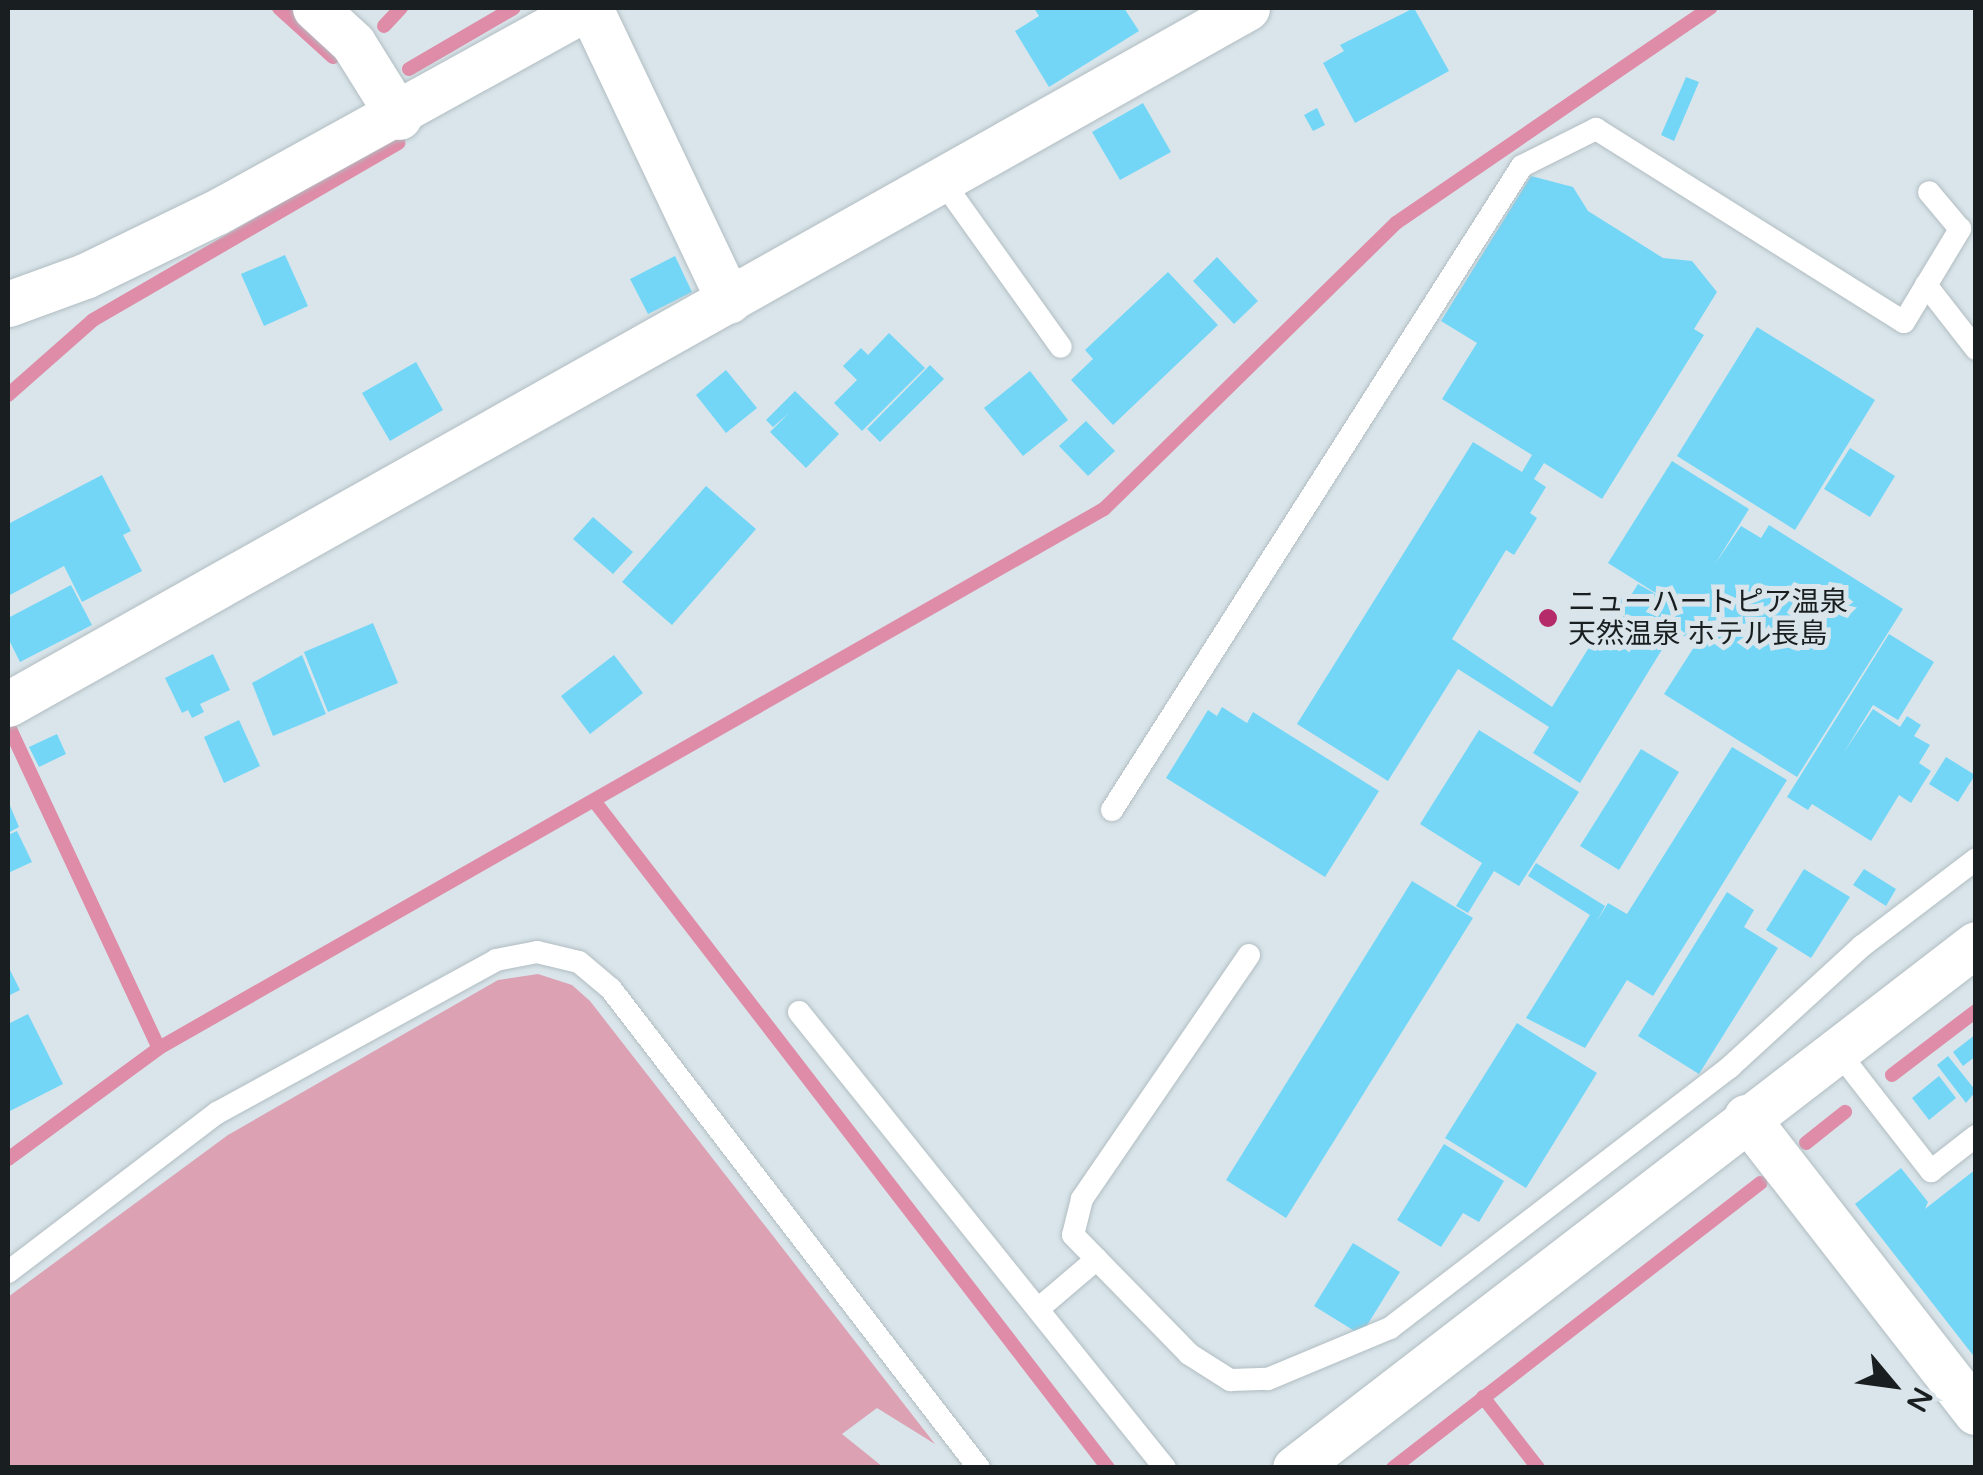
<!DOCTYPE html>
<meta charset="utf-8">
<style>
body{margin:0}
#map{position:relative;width:1983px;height:1475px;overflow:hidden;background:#d9e5ea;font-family:"Varela Round","Noto Sans JP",sans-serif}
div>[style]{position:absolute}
.green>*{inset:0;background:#dca2b4}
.stream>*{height:14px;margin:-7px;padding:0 7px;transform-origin:7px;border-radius:7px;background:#de8ca7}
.building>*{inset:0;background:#73d6f7}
.roads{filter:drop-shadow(0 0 2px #b1bdc2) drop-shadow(0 0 2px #b1bdc2)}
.service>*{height:22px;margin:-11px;padding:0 11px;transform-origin:11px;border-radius:11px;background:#fff}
.minor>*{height:45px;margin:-22.5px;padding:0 22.5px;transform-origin:22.5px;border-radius:22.5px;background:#fff}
.dots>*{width:28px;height:28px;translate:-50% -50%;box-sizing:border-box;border:5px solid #d9e5ea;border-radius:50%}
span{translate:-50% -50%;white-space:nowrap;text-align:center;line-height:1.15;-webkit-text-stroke:10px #d9e5ea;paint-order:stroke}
.poi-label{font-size:28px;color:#191e20}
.left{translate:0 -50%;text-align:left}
.frame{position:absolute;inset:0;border:10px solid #191e20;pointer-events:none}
.north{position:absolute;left:1843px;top:1335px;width:100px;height:100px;-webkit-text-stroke:8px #d9e5ea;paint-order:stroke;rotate:119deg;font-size:28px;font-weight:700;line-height:40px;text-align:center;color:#191e20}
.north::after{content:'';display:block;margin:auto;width:35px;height:45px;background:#191e20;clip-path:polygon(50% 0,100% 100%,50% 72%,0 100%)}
</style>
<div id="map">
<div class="green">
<div style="clip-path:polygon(538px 974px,572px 985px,590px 1001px,935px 1444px,877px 1408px,842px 1434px,883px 1467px,8px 1467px,8px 1297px,228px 1135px,498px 980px)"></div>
</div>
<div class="stream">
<div style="left:279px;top:8px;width:73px;rotate:42.2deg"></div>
<div style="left:384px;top:26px;width:25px;rotate:-47deg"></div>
<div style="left:409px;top:69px;width:121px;rotate:-30.2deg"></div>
<div style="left:8px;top:395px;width:113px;rotate:-41.4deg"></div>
<div style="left:93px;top:320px;width:353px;rotate:-30.1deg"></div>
<div style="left:10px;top:729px;width:352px;rotate:65deg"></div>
<div style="left:159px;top:1048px;width:1088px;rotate:-29.7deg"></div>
<div style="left:1104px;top:509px;width:409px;rotate:-44.4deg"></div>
<div style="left:1396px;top:223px;width:381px;rotate:-34.4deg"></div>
<div style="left:595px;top:802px;width:841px;rotate:52.39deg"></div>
<div style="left:1892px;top:1075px;width:106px;rotate:-37.3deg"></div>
<div style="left:1806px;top:1143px;width:50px;rotate:-38.5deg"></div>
<div style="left:8px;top:1159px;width:187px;rotate:-36.3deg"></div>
<div style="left:1483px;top:1397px;width:90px;rotate:52.2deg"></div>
<div style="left:1393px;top:1468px;width:465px;rotate:-37.8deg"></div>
</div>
<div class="building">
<div style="clip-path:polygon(1034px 8px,1124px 8px,1139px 31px,1049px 87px,1015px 31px,1039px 16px)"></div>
<div style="clip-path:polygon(1414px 8px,1449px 71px,1355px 123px,1323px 63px,1344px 51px,1340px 45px)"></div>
<div style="clip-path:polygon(1686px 77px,1699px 82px,1674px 141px,1661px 135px)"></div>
<div style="clip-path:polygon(1143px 103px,1171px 152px,1120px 180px,1092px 132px)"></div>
<div style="clip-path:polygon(1317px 108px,1325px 125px,1313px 131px,1304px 115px)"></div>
<div style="clip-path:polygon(1531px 176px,1573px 187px,1588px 211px,1663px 258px,1692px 261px,1717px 292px,1694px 329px,1704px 335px,1602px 499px,1544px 463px,1534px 479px,1546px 487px,1530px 513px,1537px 518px,1514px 555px,1506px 550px,1452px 639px,1552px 707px,1621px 596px,1628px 600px,1638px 584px,1670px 602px,1608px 563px,1672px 461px,1749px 509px,1715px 564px,1741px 526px,1761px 538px,1769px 525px,1903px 609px,1797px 777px,1664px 694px,1696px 644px,1674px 630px,1580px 783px,1533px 753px,1549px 727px,1458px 669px,1388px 781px,1297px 724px,1473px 442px,1522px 472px,1532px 455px,1442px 399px,1477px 343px,1441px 321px)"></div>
<div style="clip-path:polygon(285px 255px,308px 306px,264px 326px,241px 274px)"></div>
<div style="clip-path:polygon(675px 256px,692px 292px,648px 314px,630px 279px)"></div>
<div style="clip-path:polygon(1217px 257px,1258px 301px,1234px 324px,1193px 281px)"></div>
<div style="clip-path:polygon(1168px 272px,1218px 325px,1113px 425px,1071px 380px,1093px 359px,1085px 350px)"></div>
<div style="clip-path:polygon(1757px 327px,1875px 400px,1795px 530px,1677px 456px)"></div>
<div style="clip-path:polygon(889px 333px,925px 368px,862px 431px,834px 403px,857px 380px,843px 366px,861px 348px,868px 355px)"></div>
<div style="clip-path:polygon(416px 362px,443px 410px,390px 441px,362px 393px)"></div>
<div style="clip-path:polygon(930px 365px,944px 379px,880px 442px,867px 429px)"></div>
<div style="clip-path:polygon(726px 370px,757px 408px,726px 433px,696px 395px)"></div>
<div style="clip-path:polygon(1030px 371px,1068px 420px,1023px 456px,984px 408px)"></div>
<div style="clip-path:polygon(795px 391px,839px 434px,806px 468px,770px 432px,789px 413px,773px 427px,766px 420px)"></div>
<div style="clip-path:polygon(1086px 421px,1115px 451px,1088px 476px,1059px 446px)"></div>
<div style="clip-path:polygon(1850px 448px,1895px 476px,1870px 517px,1824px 489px)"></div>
<div style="clip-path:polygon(102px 475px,131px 531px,123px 535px,142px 571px,82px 602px,64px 566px,8px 596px,8px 524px)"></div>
<div style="clip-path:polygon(706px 486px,756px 529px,672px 625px,622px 582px)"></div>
<div style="clip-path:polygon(593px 517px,633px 552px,613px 574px,573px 539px)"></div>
<div style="clip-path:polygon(71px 585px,92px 625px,20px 662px,8px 638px,8px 618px)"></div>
<div style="clip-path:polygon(373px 623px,398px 683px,328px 712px,304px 652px)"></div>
<div style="clip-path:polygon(1889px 634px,1934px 662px,1898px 720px,1873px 705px,1844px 752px,1873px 709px,1900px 727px,1907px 716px,1921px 725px,1914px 736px,1930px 745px,1919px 763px,1931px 771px,1911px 803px,1899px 795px,1871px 841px,1812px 804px,1808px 810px,1787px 797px)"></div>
<div style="clip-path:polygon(213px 654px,230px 690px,200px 704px,204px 712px,192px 718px,188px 710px,182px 713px,165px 678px)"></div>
<div style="clip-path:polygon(302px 655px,326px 714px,273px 736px,252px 683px)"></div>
<div style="clip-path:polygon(614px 655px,643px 693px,590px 734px,561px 696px)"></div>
<div style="clip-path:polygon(1222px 707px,1247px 723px,1253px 712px,1379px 791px,1325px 877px,1166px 778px,1208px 710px,1217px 716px)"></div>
<div style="clip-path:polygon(239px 720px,260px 766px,224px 783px,204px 737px)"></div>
<div style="clip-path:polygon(1479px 730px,1579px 792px,1519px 886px,1494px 871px,1468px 913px,1456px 906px,1482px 863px,1420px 824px)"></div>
<div style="clip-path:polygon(57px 734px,66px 754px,39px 767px,29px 747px)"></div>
<div style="clip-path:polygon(1732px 747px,1787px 780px,1653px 996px,1627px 980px,1585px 1048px,1526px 1018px,1590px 915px,1528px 876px,1536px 863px,1605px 906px,1597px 921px,1608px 903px,1627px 914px)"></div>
<div style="clip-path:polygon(1641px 749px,1679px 772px,1619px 870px,1580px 846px)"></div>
<div style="clip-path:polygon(1946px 757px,1975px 775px,1958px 802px,1929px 784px)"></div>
<div style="clip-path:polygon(8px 801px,19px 827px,8px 833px)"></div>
<div style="clip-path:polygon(17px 831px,32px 862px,8px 873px,8px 835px)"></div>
<div style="clip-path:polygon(1804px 869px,1850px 897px,1811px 958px,1766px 930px)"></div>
<div style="clip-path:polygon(1864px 869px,1896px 889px,1886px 906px,1853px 885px)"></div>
<div style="clip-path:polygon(1412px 881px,1473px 918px,1286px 1218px,1226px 1180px)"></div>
<div style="clip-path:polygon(1727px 892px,1754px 910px,1744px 927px,1778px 948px,1699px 1074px,1638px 1036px)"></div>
<div style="clip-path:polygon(8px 966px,20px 990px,8px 996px)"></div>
<div style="clip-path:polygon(28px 1014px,63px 1084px,8px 1112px,8px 1024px)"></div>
<div style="clip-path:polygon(1517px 1023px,1597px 1073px,1526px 1188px,1445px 1138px)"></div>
<div style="clip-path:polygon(1976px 1034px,1976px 1056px,1963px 1066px,1953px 1052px)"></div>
<div style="clip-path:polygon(1948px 1056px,1976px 1091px,1966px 1103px,1937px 1065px)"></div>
<div style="clip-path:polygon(1939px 1076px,1956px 1098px,1929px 1120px,1912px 1098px)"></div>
<div style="clip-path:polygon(1444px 1144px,1504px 1181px,1479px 1222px,1463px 1213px,1441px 1247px,1397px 1220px)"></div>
<div style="clip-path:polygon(1901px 1168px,1928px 1202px,1925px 1209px,1976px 1169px,1976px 1359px,1855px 1204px)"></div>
<div style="clip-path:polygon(1353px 1243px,1400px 1272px,1361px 1335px,1314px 1306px)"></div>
</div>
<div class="roads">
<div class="service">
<div style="left:941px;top:179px;width:206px;rotate:54.5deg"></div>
<div style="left:1926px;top:285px;width:81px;rotate:52deg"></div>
<div style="left:1112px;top:810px;width:763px;rotate:-57.52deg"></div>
<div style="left:1522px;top:166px;width:83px;rotate:-26.6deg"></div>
<div style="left:1596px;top:129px;width:363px;rotate:32.1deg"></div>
<div style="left:1904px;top:322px;width:109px;rotate:-58.9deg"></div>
<div style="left:1960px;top:229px;width:48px;rotate:-130deg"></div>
<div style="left:1249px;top:955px;width:296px;rotate:124.4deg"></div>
<div style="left:1082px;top:1199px;width:37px;rotate:104deg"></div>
<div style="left:1073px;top:1235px;width:166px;rotate:45.7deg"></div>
<div style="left:1189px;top:1354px;width:49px;rotate:32.4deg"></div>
<div style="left:1230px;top:1380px;width:38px;rotate:-2deg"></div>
<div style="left:1268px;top:1379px;width:132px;rotate:-22.7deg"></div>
<div style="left:1390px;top:1328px;width:429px;rotate:-37.5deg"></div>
<div style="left:1730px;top:1067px;width:179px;rotate:-42.5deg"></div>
<div style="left:1862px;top:946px;width:143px;rotate:-37.3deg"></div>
<div style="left:799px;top:1012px;width:585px;rotate:51.25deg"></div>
<div style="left:1836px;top:1049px;width:155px;rotate:52.1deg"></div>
<div style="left:1931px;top:1171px;width:57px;rotate:-37.9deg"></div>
<div style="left:8px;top:1272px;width:263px;rotate:-37.3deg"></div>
<div style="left:217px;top:1113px;width:318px;rotate:-28.7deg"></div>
<div style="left:496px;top:960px;width:42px;rotate:-11deg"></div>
<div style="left:537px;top:952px;width:43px;rotate:13.4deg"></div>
<div style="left:579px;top:962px;width:42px;rotate:40.2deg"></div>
<div style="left:611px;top:989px;width:604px;rotate:52.47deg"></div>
<div style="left:1038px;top:1309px;width:77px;rotate:-40.3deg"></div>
</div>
<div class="minor">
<div style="left:315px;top:8px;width:52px;rotate:42.6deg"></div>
<div style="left:353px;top:43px;width:87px;rotate:58.1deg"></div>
<div style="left:590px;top:8px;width:324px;rotate:64.6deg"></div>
<div style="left:8px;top:304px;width:82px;rotate:-20deg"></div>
<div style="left:85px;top:276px;width:144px;rotate:-25.9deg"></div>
<div style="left:215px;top:213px;width:425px;rotate:-28.9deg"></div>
<div style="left:8px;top:704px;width:1421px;rotate:-29.32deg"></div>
<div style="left:1746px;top:1117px;width:374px;rotate:52.1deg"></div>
<div style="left:1295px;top:1468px;width:859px;rotate:-37.58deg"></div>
</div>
</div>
<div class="dots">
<div style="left:1548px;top:618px;background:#b52b69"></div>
</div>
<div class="poi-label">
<span class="left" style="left:1568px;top:618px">ニューハートピア温泉<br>天然温泉 ホテル長島</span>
</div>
<div class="frame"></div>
<div class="north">N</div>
</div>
